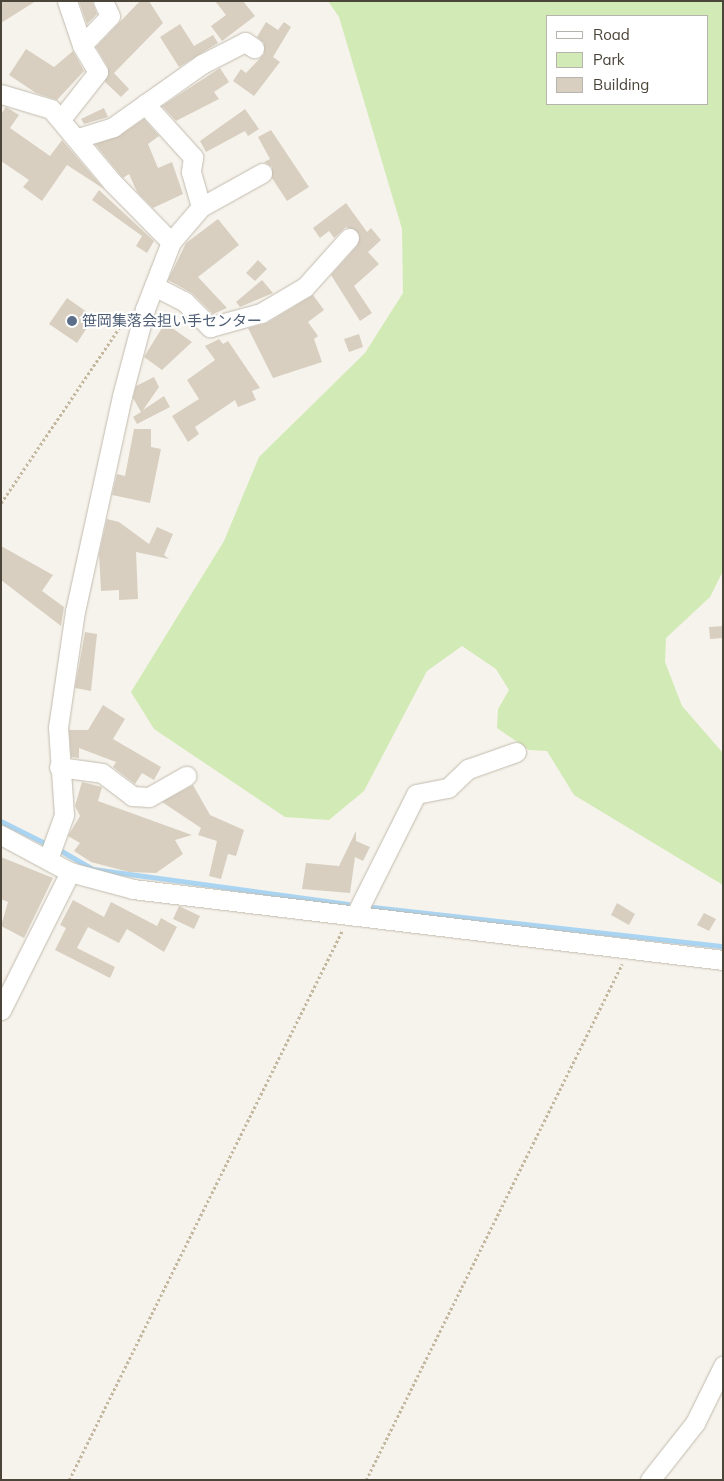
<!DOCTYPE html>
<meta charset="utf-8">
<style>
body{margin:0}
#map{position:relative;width:724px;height:1481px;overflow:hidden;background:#f6f3ec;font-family:Mulish,"Noto Sans JP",sans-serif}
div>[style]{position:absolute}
.green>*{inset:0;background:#d2eab5}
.stream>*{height:4.5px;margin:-2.25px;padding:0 2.25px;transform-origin:2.25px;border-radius:2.25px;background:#a9d4f2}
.building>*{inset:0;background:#d8cfc1}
.path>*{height:2.5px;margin-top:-1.25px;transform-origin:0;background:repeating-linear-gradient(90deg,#c4b79f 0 2.5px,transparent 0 5px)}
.roads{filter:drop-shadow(0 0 1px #c2bbae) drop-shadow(0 0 1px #c2bbae)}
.minor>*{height:19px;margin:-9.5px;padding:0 9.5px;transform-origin:9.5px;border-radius:9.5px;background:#fff}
.dots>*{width:14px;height:14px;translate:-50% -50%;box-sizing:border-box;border:2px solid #fff;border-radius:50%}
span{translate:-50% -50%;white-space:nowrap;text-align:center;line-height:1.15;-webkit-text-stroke:4px #fff;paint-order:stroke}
.service-label{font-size:15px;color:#4e5e75}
.left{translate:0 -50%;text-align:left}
.frame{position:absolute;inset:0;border:2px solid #4b4439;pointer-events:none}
.legend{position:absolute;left:546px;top:15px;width:162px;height:90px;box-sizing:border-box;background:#fff;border:1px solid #b7b4b0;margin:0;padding:6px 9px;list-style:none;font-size:15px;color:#4b4439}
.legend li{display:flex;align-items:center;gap:10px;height:25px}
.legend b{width:25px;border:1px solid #b7b4b0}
</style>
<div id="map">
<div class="green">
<div style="clip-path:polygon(evenodd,328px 1px,723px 1px,723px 571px,710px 597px,666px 638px,665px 662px,682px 706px,723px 753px,723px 885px,574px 795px,547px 751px,529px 750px,497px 728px,498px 709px,509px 690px,496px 669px,462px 646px,427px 671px,364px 791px,329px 820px,285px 817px,154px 729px,131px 692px,224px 541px,259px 457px,365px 353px,403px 293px,402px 229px,339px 17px,328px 1px,548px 16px,708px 16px,708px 104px,548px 104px,548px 16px)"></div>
</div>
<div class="stream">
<div style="left:1px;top:821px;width:51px;rotate:26.6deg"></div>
<div style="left:60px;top:850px;width:38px;rotate:30deg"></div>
<div style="left:93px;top:869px;width:257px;rotate:7.8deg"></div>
<div style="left:373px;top:907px;width:352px;rotate:6.4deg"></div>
</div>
<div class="building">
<div style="clip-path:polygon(1px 1px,36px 1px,1px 23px)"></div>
<div style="clip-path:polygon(79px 1px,92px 1px,97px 14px,87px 24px)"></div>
<div style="clip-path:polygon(140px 1px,149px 1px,163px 23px,114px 73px,129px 89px,121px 97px,105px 82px,108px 67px,96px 47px)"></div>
<div style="clip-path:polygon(215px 1px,243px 1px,255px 16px,222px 41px,211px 26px,226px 15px)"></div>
<div style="clip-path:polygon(266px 22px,278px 30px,284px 22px,291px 27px,273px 57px,280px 62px,254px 96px,233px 81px,241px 69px,246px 73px,264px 54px,264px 43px,257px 37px)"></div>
<div style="clip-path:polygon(180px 24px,194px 46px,213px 35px,218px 43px,179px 67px,160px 37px)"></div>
<div style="clip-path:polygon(26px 49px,54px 67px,73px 51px,84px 71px,57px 100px,36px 93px,9px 75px)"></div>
<div style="clip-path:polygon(220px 68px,229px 82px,214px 92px,219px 99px,176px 121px,162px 106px)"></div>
<div style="clip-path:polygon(6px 107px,19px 115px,10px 128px,50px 156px,62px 140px,104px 189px,67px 165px,42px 201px,23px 187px,29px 180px,1px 161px,1px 114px)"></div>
<div style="clip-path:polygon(104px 108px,108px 117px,84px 124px,81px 119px)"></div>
<div style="clip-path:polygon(245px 109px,259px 129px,248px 136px,245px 131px,206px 152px,200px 141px)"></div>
<div style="clip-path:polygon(144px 119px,159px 136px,148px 144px,158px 168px,172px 162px,183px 194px,153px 208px,137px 192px,129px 174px,123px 178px,95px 144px,119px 136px)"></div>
<div style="clip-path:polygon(271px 130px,309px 187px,287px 201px,272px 178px,272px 167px,264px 162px,270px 159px,258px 137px)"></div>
<div style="clip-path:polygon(99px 190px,154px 241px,147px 253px,136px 246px,142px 236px,92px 200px)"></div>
<div style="clip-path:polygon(346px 203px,367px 232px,371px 228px,381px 240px,368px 252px,379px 264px,354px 286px,372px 313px,360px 321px,331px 275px,357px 246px,359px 234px,346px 227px,334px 238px,329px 231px,320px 238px,313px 228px)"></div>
<div style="clip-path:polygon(218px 219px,239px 245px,198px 277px,227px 308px,213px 314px,192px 293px,168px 280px,186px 243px)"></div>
<div style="clip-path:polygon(258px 260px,267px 269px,255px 281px,246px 273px)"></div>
<div style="clip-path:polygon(262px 280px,273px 293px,240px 307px,236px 302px)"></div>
<div style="clip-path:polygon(313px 295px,324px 310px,308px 322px,318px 336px,314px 339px,322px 362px,273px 378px,248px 328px,267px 323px)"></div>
<div style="clip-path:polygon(67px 298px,94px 317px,77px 343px,49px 324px)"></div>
<div style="clip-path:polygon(165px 323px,192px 342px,162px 370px,144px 357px)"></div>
<div style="clip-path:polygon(359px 334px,363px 347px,349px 352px,344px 339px)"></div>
<div style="clip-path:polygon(219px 339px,223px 344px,228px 341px,260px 388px,252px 391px,256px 400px,238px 407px,235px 400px,195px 427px,199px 434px,188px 442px,172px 416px,199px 399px,187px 380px,215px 360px,205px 346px)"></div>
<div style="clip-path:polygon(154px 377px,159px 387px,143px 410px,164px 396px,170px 407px,137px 424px,133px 417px,141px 412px,133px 398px,136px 386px)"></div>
<div style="clip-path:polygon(134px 429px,151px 429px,151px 447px,161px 449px,150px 503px,112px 495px,117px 474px,125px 476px)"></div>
<div style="clip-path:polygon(107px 519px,119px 522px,149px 544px,157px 527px,173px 534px,164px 555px,169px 559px,136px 552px,138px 599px,119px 600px,119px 590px,101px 591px,99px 554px)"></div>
<div style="clip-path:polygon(1px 546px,53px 575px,42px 591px,64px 607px,61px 626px,1px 580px)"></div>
<div style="clip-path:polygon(723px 626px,723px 638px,710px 639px,709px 627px)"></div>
<div style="clip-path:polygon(85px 632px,97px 634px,91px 691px,75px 688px)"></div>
<div style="clip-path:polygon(103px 705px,125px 719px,113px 739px,161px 767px,154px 780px,142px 773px,135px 784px,113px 767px,116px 762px,79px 748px,79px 758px,71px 757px,69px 730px,88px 730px)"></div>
<div style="clip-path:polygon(82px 782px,102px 787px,98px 801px,192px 835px,175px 840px,183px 854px,156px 873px,129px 872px,91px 862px,74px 851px,80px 843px,68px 836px,80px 816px,75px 806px)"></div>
<div style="clip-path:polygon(193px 785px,210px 815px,244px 830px,236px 856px,228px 854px,221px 879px,209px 876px,217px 841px,198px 835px,201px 828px,162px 802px)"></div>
<div style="clip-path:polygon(356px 831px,356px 841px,370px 847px,363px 861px,355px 857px,350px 893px,302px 889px,306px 863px,339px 866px)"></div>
<div style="clip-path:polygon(1px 857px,53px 878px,24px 938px,1px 926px,8px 902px,1px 899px)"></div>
<div style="clip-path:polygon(73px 900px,104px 917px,111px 902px,157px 926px,161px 918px,177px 927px,164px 952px,127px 929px,119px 943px,88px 927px,77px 948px,115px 967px,110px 978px,55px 950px,66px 928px,60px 925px)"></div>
<div style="clip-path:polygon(617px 903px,635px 914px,629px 925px,611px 915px)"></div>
<div style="clip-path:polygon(179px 906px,200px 916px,194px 929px,173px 919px)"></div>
<div style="clip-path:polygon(704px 913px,716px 919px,709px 931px,697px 925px)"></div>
</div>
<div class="path">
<div style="left:1px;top:503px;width:218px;rotate:-56deg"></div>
<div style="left:69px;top:1480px;width:613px;rotate:-63.56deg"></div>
<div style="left:366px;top:1480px;width:576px;rotate:-63.61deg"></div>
</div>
<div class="roads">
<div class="minor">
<div style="left:67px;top:1px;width:46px;rotate:71.2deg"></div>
<div style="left:1px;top:94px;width:52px;rotate:16.7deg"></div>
<div style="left:51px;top:109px;width:95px;rotate:50.1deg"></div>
<div style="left:112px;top:182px;width:84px;rotate:45.5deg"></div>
<div style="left:171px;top:242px;width:72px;rotate:111.2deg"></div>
<div style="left:145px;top:309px;width:90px;rotate:104.8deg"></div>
<div style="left:122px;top:396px;width:220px;rotate:102.3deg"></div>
<div style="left:75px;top:611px;width:117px;rotate:98.3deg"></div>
<div style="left:58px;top:727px;width:88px;rotate:86.1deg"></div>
<div style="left:64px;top:815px;width:47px;rotate:110deg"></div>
<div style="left:145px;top:104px;width:72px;rotate:47.8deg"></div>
<div style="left:193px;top:157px;width:15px;rotate:98deg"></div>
<div style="left:191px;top:172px;width:36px;rotate:74deg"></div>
<div style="left:61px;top:119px;width:60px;rotate:-51.8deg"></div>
<div style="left:98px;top:72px;width:31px;rotate:-121deg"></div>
<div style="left:82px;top:45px;width:40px;rotate:-46deg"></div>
<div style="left:110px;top:16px;width:17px;rotate:-115deg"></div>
<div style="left:78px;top:138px;width:37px;rotate:-17deg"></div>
<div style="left:113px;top:127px;width:109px;rotate:-35.3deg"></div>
<div style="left:202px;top:64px;width:48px;rotate:-27.1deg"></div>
<div style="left:245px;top:42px;width:11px;rotate:34deg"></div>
<div style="left:171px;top:242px;width:46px;rotate:-49.4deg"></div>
<div style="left:201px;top:207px;width:70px;rotate:-29.1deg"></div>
<div style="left:154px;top:286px;width:34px;rotate:27deg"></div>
<div style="left:184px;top:301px;width:37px;rotate:45deg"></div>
<div style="left:210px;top:327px;width:53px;rotate:-15.4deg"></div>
<div style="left:261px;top:313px;width:51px;rotate:-30.6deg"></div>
<div style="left:305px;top:287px;width:66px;rotate:-48.1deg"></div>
<div style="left:59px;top:767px;width:43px;rotate:7.9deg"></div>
<div style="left:102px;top:773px;width:38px;rotate:37deg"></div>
<div style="left:132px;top:796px;width:17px;rotate:3deg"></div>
<div style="left:149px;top:797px;width:43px;rotate:-29.6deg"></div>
<div style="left:1px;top:835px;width:78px;rotate:28.2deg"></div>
<div style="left:70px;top:872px;width:65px;rotate:15.1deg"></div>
<div style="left:133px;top:889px;width:594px;rotate:6.86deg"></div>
<div style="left:355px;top:916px;width:136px;rotate:-63.4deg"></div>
<div style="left:416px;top:794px;width:33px;rotate:-11deg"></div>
<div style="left:448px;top:788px;width:28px;rotate:-44deg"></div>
<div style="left:468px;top:769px;width:51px;rotate:-19.5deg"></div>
<div style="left:1px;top:1010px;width:154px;rotate:-63.4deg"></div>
<div style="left:650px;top:1480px;width:73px;rotate:-51.7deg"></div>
<div style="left:695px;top:1423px;width:64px;rotate:-63.8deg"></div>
</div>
</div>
<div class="dots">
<div style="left:72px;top:321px;background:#5c6f8a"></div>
</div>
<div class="service-label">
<span class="left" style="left:82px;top:321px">笹岡集落会担い手センター</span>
</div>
<div class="frame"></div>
<ul class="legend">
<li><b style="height:6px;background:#fff"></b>Road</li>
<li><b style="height:14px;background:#d2eab5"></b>Park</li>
<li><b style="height:14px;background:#d8cfc1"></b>Building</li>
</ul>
</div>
